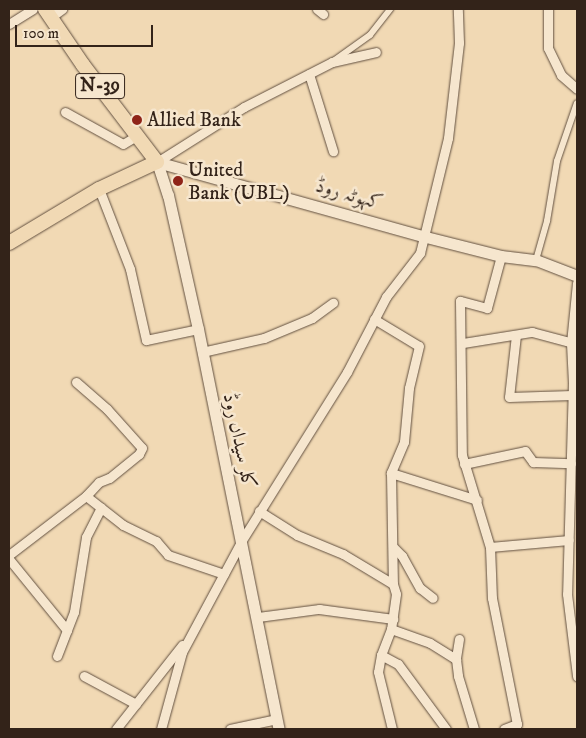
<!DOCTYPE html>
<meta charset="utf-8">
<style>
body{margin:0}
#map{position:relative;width:586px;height:738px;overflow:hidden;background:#f1d9b4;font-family:"IM FELL DW Pica",Amiri,serif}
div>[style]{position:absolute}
.roads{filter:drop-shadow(0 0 1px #625040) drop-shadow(0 0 1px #625040)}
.pedestrian>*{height:6px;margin:-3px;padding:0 3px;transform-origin:3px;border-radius:3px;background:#f6e6ce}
.minor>*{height:9px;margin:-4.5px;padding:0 4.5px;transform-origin:4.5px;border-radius:4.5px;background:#f6e6ce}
.secondary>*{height:11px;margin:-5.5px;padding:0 5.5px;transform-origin:5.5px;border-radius:5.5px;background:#f6e6ce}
.trunk>*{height:14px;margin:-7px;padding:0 7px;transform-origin:7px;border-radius:7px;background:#f1d9b4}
.dots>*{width:14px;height:14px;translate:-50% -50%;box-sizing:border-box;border:2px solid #f6e6ce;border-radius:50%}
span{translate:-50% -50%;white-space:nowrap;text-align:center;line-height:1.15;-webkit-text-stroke:5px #f6e6ce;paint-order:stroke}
.shield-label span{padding:1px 4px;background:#f6e6ce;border:1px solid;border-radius:4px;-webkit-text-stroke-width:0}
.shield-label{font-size:19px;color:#332319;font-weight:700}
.poi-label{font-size:20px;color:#332319}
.left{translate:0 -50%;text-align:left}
.street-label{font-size:20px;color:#332319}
.frame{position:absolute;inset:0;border:10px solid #332319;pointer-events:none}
.scale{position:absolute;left:15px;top:25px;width:138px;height:22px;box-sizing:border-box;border:2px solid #332319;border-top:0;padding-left:6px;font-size:15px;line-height:18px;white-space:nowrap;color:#332319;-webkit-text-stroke:4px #f6e6ce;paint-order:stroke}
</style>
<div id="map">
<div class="roads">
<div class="pedestrian">
<div style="left:335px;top:60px;width:43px;rotate:-35.5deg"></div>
<div style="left:370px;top:35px;width:33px;rotate:-52deg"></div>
<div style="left:536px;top:260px;width:41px;rotate:-74.2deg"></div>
<div style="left:547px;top:221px;width:61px;rotate:-80.5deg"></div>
<div style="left:557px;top:161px;width:61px;rotate:-71deg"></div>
</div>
<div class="minor">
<div style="left:317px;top:9px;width:8px;rotate:40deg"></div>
<div style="left:548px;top:9px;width:39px;rotate:90deg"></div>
<div style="left:548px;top:48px;width:30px;rotate:64deg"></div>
<div style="left:561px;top:75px;width:21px;rotate:41deg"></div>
<div style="left:51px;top:17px;width:14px;rotate:-36deg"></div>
<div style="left:9px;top:24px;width:28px;rotate:-32deg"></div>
<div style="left:309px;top:74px;width:81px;rotate:72.7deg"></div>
<div style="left:65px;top:112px;width:66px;rotate:28.9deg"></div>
<div style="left:123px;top:144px;width:17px;rotate:-31deg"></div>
<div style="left:157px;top:162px;width:103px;rotate:-32.3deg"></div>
<div style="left:244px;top:107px;width:99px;rotate:-27.1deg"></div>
<div style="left:332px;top:62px;width:45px;rotate:-12.8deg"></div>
<div style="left:99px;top:189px;width:86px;rotate:68.8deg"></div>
<div style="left:130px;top:269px;width:73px;rotate:77.3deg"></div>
<div style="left:146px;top:340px;width:53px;rotate:-11.9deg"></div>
<div style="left:501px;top:256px;width:54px;rotate:105.1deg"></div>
<div style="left:487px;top:308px;width:28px;rotate:-165deg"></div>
<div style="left:460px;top:301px;width:154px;rotate:89.3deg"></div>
<div style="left:462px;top:455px;width:96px;rotate:73.1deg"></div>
<div style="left:490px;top:547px;width:51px;rotate:87.8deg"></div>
<div style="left:492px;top:598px;width:128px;rotate:78.8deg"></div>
<div style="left:577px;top:283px;width:60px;rotate:95.7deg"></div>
<div style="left:571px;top:343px;width:40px;rotate:87.1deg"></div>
<div style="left:573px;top:383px;width:211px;rotate:91.6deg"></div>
<div style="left:567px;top:594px;width:83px;rotate:83deg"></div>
<div style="left:374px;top:319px;width:52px;rotate:31deg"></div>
<div style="left:419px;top:346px;width:43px;rotate:103.4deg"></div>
<div style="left:409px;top:388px;width:54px;rotate:95.3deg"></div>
<div style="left:404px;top:442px;width:34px;rotate:113deg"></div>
<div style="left:391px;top:473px;width:111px;rotate:89deg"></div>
<div style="left:516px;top:335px;width:62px;rotate:96.4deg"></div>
<div style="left:509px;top:397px;width:63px;rotate:-1.8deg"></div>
<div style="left:463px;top:343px;width:70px;rotate:-9.1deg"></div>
<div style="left:532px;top:332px;width:47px;rotate:14.9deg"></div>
<div style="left:202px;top:352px;width:64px;rotate:-12.7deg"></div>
<div style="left:264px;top:338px;width:52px;rotate:-22.6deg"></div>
<div style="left:312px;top:318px;width:26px;rotate:-36deg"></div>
<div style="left:76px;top:382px;width:41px;rotate:41.1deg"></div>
<div style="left:107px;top:409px;width:52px;rotate:48.1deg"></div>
<div style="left:142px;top:448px;width:7px;rotate:117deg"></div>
<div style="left:139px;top:454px;width:38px;rotate:141deg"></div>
<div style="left:109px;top:478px;width:11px;rotate:158deg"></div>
<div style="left:99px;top:482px;width:19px;rotate:133deg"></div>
<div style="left:464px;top:464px;width:62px;rotate:-12deg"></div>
<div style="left:525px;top:451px;width:14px;rotate:54deg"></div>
<div style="left:533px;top:462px;width:38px;rotate:2deg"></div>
<div style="left:391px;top:473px;width:90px;rotate:17.4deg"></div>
<div style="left:259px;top:511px;width:45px;rotate:32.3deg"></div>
<div style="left:297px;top:535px;width:50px;rotate:22.4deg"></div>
<div style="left:343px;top:554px;width:58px;rotate:31deg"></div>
<div style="left:393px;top:584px;width:10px;rotate:73deg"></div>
<div style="left:396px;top:594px;width:35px;rotate:98deg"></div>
<div style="left:391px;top:629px;width:28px;rotate:111deg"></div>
<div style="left:381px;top:655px;width:19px;rotate:28deg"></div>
<div style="left:398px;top:664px;width:81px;rotate:53.6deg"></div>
<div style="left:393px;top:547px;width:13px;rotate:45deg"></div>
<div style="left:402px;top:556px;width:37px;rotate:61deg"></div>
<div style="left:420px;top:588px;width:16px;rotate:38deg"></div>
<div style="left:490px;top:547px;width:79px;rotate:-5.1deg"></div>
<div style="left:9px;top:555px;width:97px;rotate:-37.5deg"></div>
<div style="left:86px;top:496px;width:47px;rotate:38.1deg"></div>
<div style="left:123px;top:525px;width:37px;rotate:26deg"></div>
<div style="left:156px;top:541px;width:18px;rotate:49deg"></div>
<div style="left:168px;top:555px;width:59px;rotate:18.7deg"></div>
<div style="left:9px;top:559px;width:92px;rotate:50.8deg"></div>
<div style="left:258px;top:617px;width:62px;rotate:-7.5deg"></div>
<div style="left:319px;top:609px;width:75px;rotate:7.7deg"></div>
<div style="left:391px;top:629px;width:41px;rotate:19.7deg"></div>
<div style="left:430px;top:643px;width:31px;rotate:32deg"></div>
<div style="left:459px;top:639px;width:20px;rotate:99deg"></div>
<div style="left:456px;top:659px;width:17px;rotate:83deg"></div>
<div style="left:458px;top:676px;width:55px;rotate:73.2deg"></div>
<div style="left:381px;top:655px;width:17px;rotate:100deg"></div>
<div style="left:378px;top:672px;width:59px;rotate:76.2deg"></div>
<div style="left:57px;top:656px;width:47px;rotate:-68.9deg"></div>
<div style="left:74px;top:612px;width:76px;rotate:-80.9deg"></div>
<div style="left:86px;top:537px;width:33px;rotate:-63deg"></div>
<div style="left:84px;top:676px;width:59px;rotate:28.3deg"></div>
<div style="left:116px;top:729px;width:107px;rotate:-51.8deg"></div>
<div style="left:161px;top:729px;width:80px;rotate:-74.7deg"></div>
<div style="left:182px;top:652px;width:127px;rotate:-61.8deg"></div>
<div style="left:242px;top:540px;width:198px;rotate:-58deg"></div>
<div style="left:347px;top:372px;width:85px;rotate:-62.5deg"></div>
<div style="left:386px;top:297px;width:56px;rotate:-52.3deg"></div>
<div style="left:420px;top:253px;width:118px;rotate:-76.3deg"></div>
<div style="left:448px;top:138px;width:96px;rotate:-83.4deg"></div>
<div style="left:459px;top:43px;width:34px;rotate:-92deg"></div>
<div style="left:230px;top:729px;width:48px;rotate:-12deg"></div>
<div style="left:504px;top:729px;width:14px;rotate:-21deg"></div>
<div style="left:517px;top:724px;width:5px;rotate:112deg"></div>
</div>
<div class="secondary">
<div style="left:157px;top:162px;width:35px;rotate:72deg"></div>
<div style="left:168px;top:195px;width:137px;rotate:77.4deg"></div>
<div style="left:198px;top:329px;width:408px;rotate:78.6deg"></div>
<div style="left:157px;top:162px;width:279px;rotate:15.6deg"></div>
<div style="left:426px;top:237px;width:77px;rotate:14.2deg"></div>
<div style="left:501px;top:256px;width:35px;rotate:7deg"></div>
<div style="left:536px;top:260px;width:44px;rotate:21.3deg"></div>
</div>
<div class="trunk">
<div style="left:9px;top:243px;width:105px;rotate:-31deg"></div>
<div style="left:99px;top:189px;width:64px;rotate:-25deg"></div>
<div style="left:157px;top:162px;width:122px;rotate:-127.3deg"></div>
<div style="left:83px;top:65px;width:68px;rotate:-124.2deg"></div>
</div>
</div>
<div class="dots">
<div style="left:137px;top:120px;background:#8f2418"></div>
<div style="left:178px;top:181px;background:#8f2418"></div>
</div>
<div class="shield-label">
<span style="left:100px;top:86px">N-39</span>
</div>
<div class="poi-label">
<span class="left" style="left:147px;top:120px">Allied Bank</span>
<span class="left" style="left:188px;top:182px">United<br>Bank (UBL)</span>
</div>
<div class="street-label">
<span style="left:349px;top:195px;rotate:16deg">کہوٹہ روڈ</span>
<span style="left:239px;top:441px;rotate:78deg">کلر سیداں روڈ</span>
</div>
<div class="frame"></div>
<div class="scale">100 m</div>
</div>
